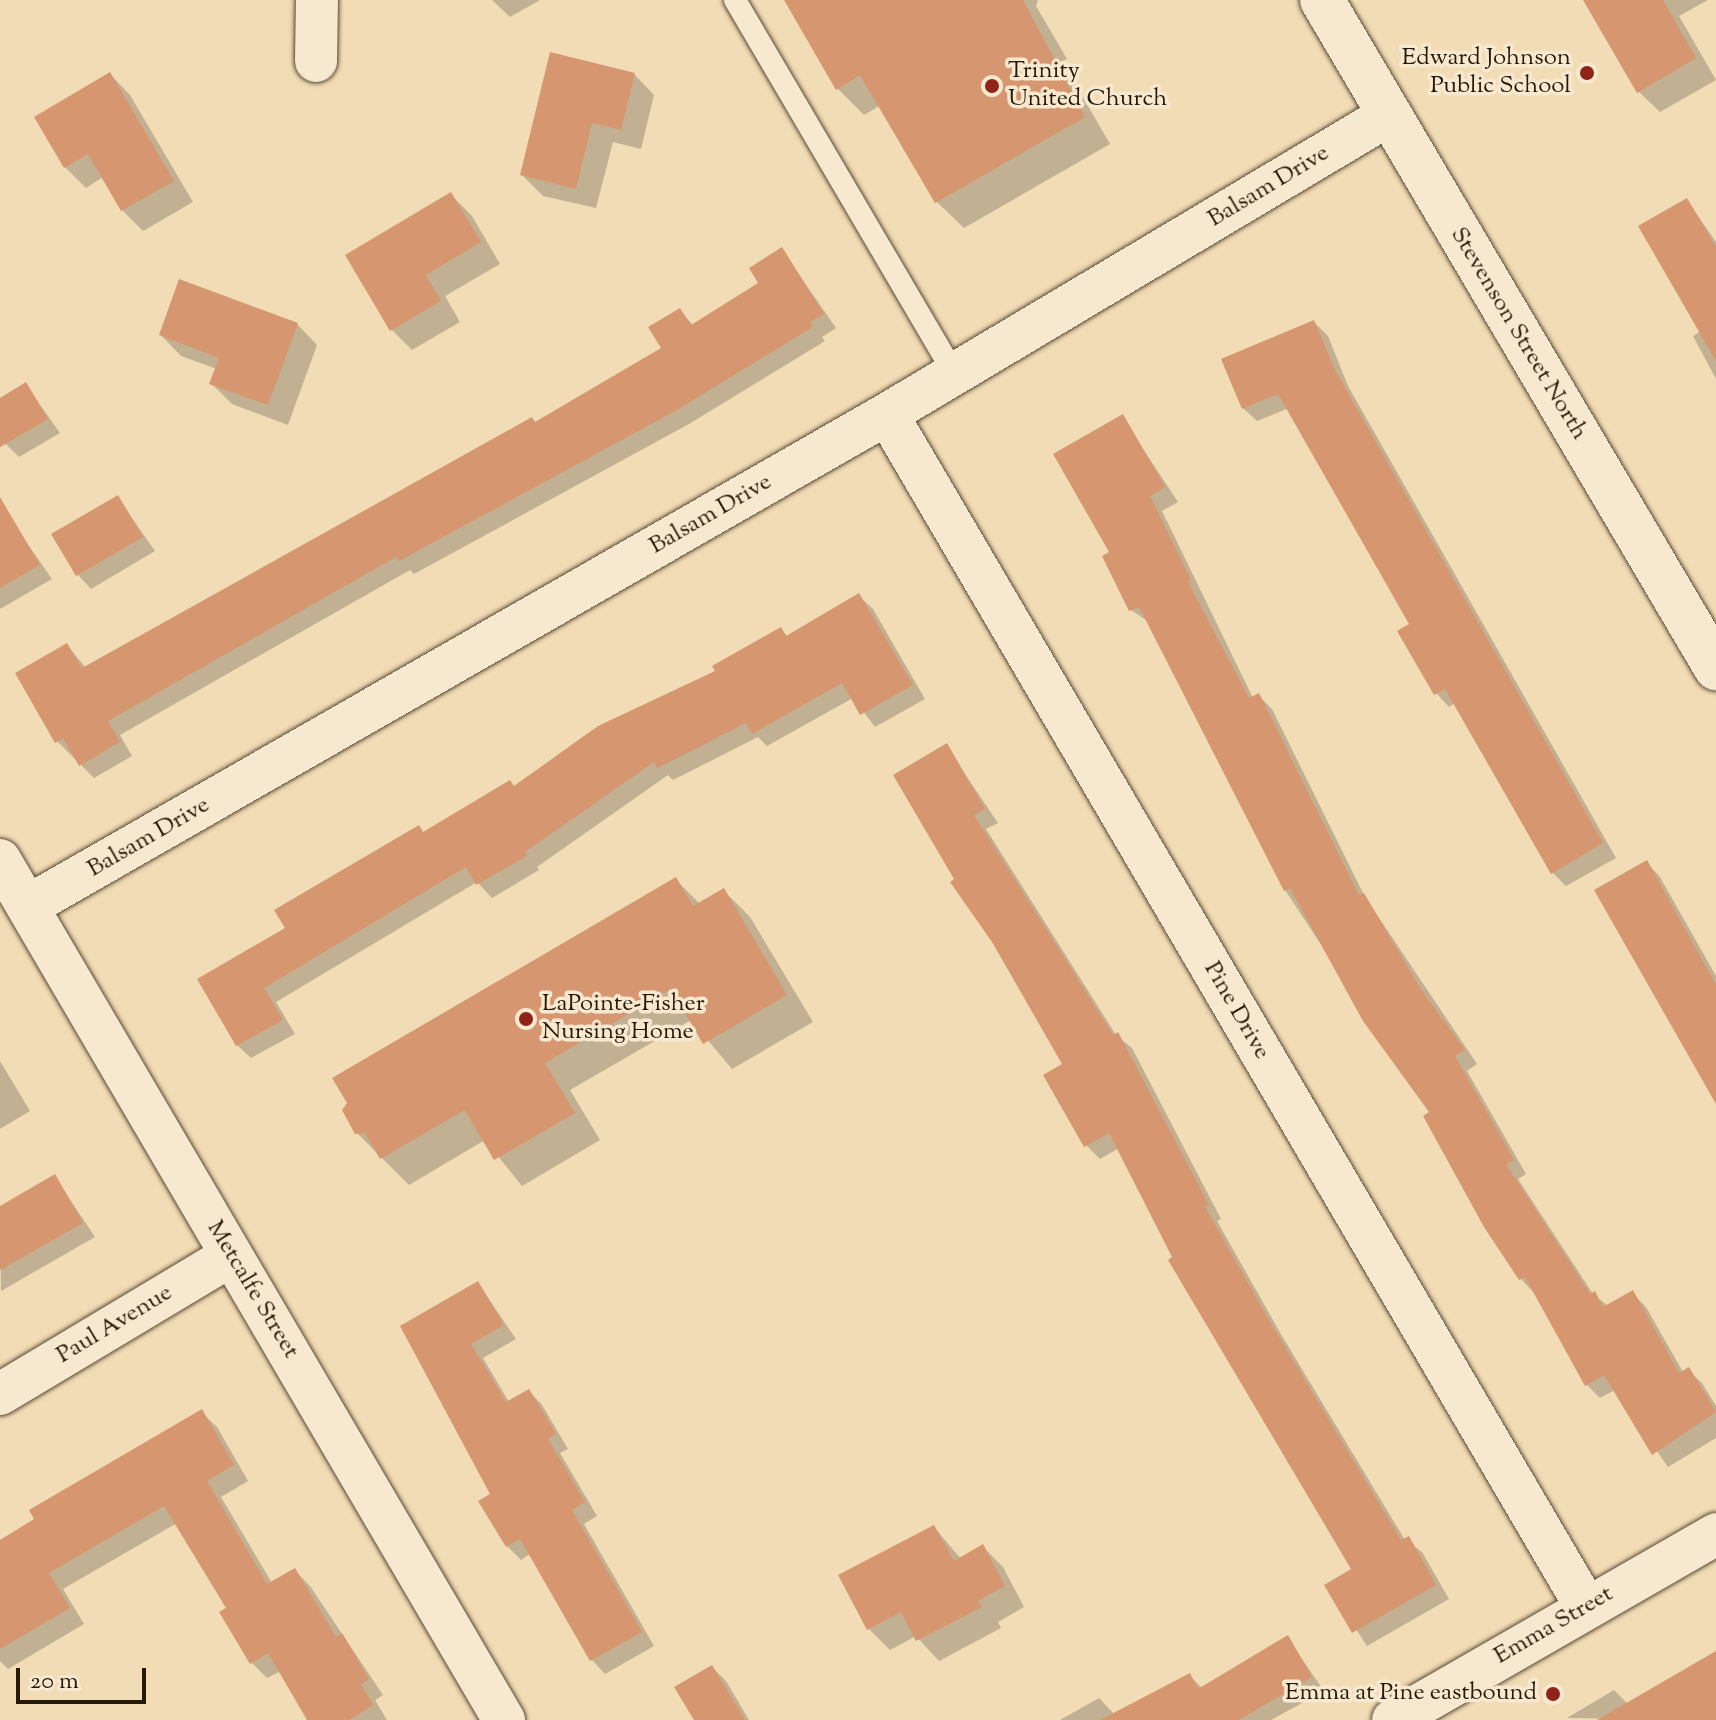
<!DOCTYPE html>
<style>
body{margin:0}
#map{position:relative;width:1716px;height:1720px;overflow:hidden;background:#f2dcb6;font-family:"Sorts Mill Goudy",serif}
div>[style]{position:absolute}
.shadow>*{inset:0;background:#0003}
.building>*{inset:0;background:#d6966f}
.roads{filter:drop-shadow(0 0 2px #594a34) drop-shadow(0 0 2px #594a34)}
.lane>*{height:22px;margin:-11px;padding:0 11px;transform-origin:11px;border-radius:11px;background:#f7e8d0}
.street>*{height:42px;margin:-21px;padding:0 21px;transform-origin:21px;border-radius:21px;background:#f7e8d0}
.secondary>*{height:44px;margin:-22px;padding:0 22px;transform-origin:22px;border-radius:22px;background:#f7e8d0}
.dots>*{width:22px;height:22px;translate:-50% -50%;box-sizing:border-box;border:4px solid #f7e8d0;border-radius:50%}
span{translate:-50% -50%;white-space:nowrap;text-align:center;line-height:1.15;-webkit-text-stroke:7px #f7e8d0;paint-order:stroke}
.poi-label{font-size:24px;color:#261908}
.right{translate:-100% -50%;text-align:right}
.left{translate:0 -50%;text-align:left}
.street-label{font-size:24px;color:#261908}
.scale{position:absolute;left:16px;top:1668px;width:130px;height:36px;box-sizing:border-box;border:4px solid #261908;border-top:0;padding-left:10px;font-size:24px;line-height:28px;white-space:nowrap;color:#261908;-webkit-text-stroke:6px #f7e8d0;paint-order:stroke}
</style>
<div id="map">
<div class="shadow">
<div style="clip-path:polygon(492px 0,540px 0,510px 17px)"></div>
<div style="clip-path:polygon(786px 0,1038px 0,1036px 6px,1067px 59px,1062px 61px,1110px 144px,964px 228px,937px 202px,881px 105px,864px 115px,838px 89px)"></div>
<div style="clip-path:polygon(1586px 0,1708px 0,1679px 16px,1716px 80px,1660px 112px,1639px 92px)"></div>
<div style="clip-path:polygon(110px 74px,130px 95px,193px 202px,143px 231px,122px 210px,103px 177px,86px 188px,65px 167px)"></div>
<div style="clip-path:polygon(634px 74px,654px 95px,641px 149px,613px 142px,596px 208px,543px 196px,522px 175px)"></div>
<div style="clip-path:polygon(451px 195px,472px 216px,500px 264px,445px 296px,460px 322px,412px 350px,391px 329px)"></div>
<div style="clip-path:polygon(1687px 200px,1716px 242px,1716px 379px,1693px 336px,1701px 331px)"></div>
<div style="clip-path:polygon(782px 250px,836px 328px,822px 337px,825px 341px,689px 424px,414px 574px,410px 570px,120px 735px,132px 756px,94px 778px,57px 741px,67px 645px,86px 668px,536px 423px,664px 348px,679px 310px,694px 326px,761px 284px)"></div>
<div style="clip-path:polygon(1314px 322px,1328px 336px,1348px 386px,1616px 858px,1566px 886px,1553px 873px,1455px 703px,1449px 707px,1436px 693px,1412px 625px,1289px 408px,1257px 421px,1243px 408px)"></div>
<div style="clip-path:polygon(297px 324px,317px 345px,288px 425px,232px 404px,212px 384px,217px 369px,181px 356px,161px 335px)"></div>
<div style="clip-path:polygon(26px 385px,60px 433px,19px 457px,6px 444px,0 447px,0 400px)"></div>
<div style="clip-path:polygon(1122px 417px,1178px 502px,1162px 511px,1253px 698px,1258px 695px,1272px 709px,1365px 897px,1477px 1064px,1467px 1071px,1526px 1174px,1518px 1179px,1593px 1294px,1608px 1306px,1632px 1293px,1646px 1307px,1683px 1372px,1688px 1370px,1702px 1383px,1716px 1406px,1716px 1438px,1668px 1467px,1615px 1390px,1600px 1398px,1587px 1385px,1534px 1293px,1521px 1279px,1432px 1113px,1285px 890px,1149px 622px,1131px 610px,1104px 557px,1112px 553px)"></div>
<div style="clip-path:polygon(118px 498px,155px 551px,91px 589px,78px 575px)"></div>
<div style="clip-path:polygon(15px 526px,52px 579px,0 609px,0 534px)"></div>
<div style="clip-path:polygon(859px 596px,873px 609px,925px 699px,875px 727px,853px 698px,767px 746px,758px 737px,673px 780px,668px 775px,537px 867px,539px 870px,492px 898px,477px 882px,276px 1002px,295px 1034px,251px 1058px,237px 1045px,288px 929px,419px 828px,424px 833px,515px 788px,718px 672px,781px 629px,788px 637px)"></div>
<div style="clip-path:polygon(946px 746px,998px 823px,986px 829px,1116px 1035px,1132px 1048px,1221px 1219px,1217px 1221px,1282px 1336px,1405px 1540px,1422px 1552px,1449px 1599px,1367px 1646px,1327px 1585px,1354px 1570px,1174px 1258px,1119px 1148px,1100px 1159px,1086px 1145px,1065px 1065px,957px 880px)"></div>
<div style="clip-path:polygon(1647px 863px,1660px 877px,1716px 976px,1716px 1089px)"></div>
<div style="clip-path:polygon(676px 880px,700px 904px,723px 890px,750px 917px,813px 1022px,732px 1069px,691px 1020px,570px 1090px,600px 1140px,522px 1186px,485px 1140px,409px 1185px,356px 1132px)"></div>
<div style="clip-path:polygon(0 1061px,30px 1111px,0 1129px)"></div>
<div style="clip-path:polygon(55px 1177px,95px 1237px,1px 1291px,0 1208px)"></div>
<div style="clip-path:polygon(478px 1283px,516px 1339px,483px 1358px,509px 1402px,529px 1391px,542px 1405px,568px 1449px,560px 1453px,597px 1516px,584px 1524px,654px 1646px,605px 1674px,592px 1660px,530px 1554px,521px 1560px,507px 1546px,492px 1495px,402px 1327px)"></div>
<div style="clip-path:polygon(201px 1412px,217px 1427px,248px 1481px,221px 1497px,272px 1583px,294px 1570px,310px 1586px,383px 1695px,375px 1700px,387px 1720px,310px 1720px,281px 1671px,267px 1678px,252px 1663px,229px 1609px,177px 1523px,63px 1589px,84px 1624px,8px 1669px,0 1661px,0 1542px)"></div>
<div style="clip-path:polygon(934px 1527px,961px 1559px,983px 1547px,1003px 1567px,1024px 1607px,998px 1622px,1001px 1628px,939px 1661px,916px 1636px,890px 1650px,869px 1629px,841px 1576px)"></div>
<div style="clip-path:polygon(1287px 1637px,1324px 1691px,1271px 1720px,1060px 1720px,1099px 1698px,1115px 1715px,1190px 1676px,1202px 1688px)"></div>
<div style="clip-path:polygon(1716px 1660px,1716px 1720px,1567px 1718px,1614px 1690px,1628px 1704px)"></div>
<div style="clip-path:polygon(712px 1667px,726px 1681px,749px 1720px,696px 1720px)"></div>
</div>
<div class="building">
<div style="clip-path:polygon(784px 0,1023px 0,1085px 117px,935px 203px,860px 75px,836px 90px)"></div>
<div style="clip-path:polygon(1583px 0,1663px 0,1696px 58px,1637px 93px)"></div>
<div style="clip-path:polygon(550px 52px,635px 73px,621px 130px,592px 123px,576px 189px,520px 175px)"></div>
<div style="clip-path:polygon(110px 72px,174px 181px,121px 211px,88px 154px,64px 168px,34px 117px)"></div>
<div style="clip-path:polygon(451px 192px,481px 242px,426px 275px,441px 301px,390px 331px,345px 255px)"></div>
<div style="clip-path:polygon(1687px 198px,1716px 247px,1716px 361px,1638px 226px)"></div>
<div style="clip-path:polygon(782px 247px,824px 314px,810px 322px,813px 327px,675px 411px,399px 561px,396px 557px,108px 721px,120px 742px,79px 766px,63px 738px,55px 743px,15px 673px,67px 643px,82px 668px,532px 417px,535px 422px,661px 348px,648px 327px,680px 308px,691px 325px,758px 283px,749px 268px)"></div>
<div style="clip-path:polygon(179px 279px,298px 323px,268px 405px,209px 384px,219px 358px,159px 335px)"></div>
<div style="clip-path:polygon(1314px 320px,1335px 370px,1603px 843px,1551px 874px,1445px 689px,1434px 695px,1397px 631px,1409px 624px,1278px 394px,1242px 409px,1221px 359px)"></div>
<div style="clip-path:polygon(26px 382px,48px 419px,0 447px,0 398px)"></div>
<div style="clip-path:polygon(1123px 414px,1165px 487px,1150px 496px,1191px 580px,1188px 582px,1249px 698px,1259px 693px,1359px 895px,1364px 893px,1420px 988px,1465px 1050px,1455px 1056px,1514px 1160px,1506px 1164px,1590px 1294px,1595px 1291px,1603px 1307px,1633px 1290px,1679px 1373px,1689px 1367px,1716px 1412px,1652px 1455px,1604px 1375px,1585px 1386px,1525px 1277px,1519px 1280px,1484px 1227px,1423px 1116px,1429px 1112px,1363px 1021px,1290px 888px,1284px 891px,1139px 607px,1129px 611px,1102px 556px,1109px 552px,1053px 454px)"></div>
<div style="clip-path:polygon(118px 495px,143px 537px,76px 576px,51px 534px)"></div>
<div style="clip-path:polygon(0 497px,40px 565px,0 588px)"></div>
<div style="clip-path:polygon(859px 593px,913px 685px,860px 715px,842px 683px,752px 734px,746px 723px,657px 768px,654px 762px,525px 852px,527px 856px,476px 885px,466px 867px,264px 988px,283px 1020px,236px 1046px,197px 979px,285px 928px,274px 910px,419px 825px,423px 832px,510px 780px,514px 786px,598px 726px,715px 671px,712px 666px,781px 627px,786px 636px)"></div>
<div style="clip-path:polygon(947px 743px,985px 809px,974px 815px,1113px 1035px,1118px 1032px,1209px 1205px,1205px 1207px,1269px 1320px,1401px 1540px,1409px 1536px,1436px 1585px,1352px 1633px,1324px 1585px,1351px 1569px,1168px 1260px,1172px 1257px,1109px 1133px,1084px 1147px,1043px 1075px,1062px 1064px,992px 942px,950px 882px,954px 879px,893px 775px)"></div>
<div style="clip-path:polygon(1647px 860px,1716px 985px,1716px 1104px,1594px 890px)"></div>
<div style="clip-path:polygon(676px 877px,693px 906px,724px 888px,787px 995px,703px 1044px,671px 989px,545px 1063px,575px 1113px,494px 1160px,465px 1110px,380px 1159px,365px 1133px,355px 1134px,342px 1110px,347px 1103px,332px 1078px)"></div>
<div style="clip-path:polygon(55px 1174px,83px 1223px,0 1270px,0 1206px)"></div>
<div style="clip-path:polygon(478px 1281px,504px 1325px,471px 1344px,506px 1402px,529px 1389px,556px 1434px,548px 1439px,585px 1502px,572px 1510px,642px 1632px,590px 1661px,520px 1539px,506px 1547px,478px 1501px,490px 1494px,400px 1326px)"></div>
<div style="clip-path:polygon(202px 1409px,234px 1465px,207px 1481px,267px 1584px,295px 1568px,336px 1637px,342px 1633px,369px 1679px,361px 1684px,373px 1705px,349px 1720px,307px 1720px,268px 1653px,250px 1664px,219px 1612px,226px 1608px,164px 1506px,49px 1573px,70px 1608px,0 1649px,0 1540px,34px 1519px,29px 1510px)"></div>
<div style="clip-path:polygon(934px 1525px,954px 1561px,983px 1544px,1005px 1586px,978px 1601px,982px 1607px,916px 1641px,901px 1612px,867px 1630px,838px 1575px)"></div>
<div style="clip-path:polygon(1288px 1635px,1312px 1677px,1239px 1720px,1100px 1720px,1190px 1673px,1198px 1689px)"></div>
<div style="clip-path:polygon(1716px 1651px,1716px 1720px,1597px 1720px)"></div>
<div style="clip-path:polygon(712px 1665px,745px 1720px,694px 1720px,674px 1687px)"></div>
</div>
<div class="roads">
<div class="lane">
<div style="left:735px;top:0;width:435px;rotate:59.6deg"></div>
</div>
<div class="street">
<div style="left:316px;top:61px;width:61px;rotate:-89.1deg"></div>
<div style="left:887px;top:414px;width:1383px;rotate:59.63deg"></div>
<div style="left:0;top:860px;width:997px;rotate:59.63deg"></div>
<div style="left:28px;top:906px;width:990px;rotate:-29.8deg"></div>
<div style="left:887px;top:414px;width:584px;rotate:-30.78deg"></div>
<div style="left:0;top:1394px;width:269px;rotate:-30.9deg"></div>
<div style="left:1393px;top:1720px;width:373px;rotate:-29.9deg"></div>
</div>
<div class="secondary">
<div style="left:1322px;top:0;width:776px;rotate:59.47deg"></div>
</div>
</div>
<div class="dots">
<div style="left:1587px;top:73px;background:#8f2418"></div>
<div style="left:992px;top:86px;background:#8f2418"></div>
<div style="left:526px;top:1019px;background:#8f2418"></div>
<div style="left:1553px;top:1694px;background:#8f2418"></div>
</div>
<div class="poi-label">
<span class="right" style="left:1571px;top:73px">Edward Johnson<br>Public School</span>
<span class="left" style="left:1008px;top:86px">Trinity<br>United Church</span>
<span class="left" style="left:542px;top:1019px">LaPointe-Fisher<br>Nursing Home</span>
<span class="right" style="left:1537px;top:1694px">Emma at Pine eastbound</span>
</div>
<div class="street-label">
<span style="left:1269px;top:187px;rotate:-31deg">Balsam Drive</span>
<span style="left:1518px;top:334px;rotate:59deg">Stevenson Street North</span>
<span style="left:711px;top:515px;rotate:-30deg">Balsam Drive</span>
<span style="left:149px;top:838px;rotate:-30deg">Balsam Drive</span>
<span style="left:1236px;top:1011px;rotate:60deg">Pine Drive</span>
<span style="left:252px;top:1290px;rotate:59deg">Metcalfe Street</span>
<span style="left:115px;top:1325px;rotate:-31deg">Paul Avenue</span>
<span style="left:1554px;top:1626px;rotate:-30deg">Emma Street</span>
</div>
<div class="scale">20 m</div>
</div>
